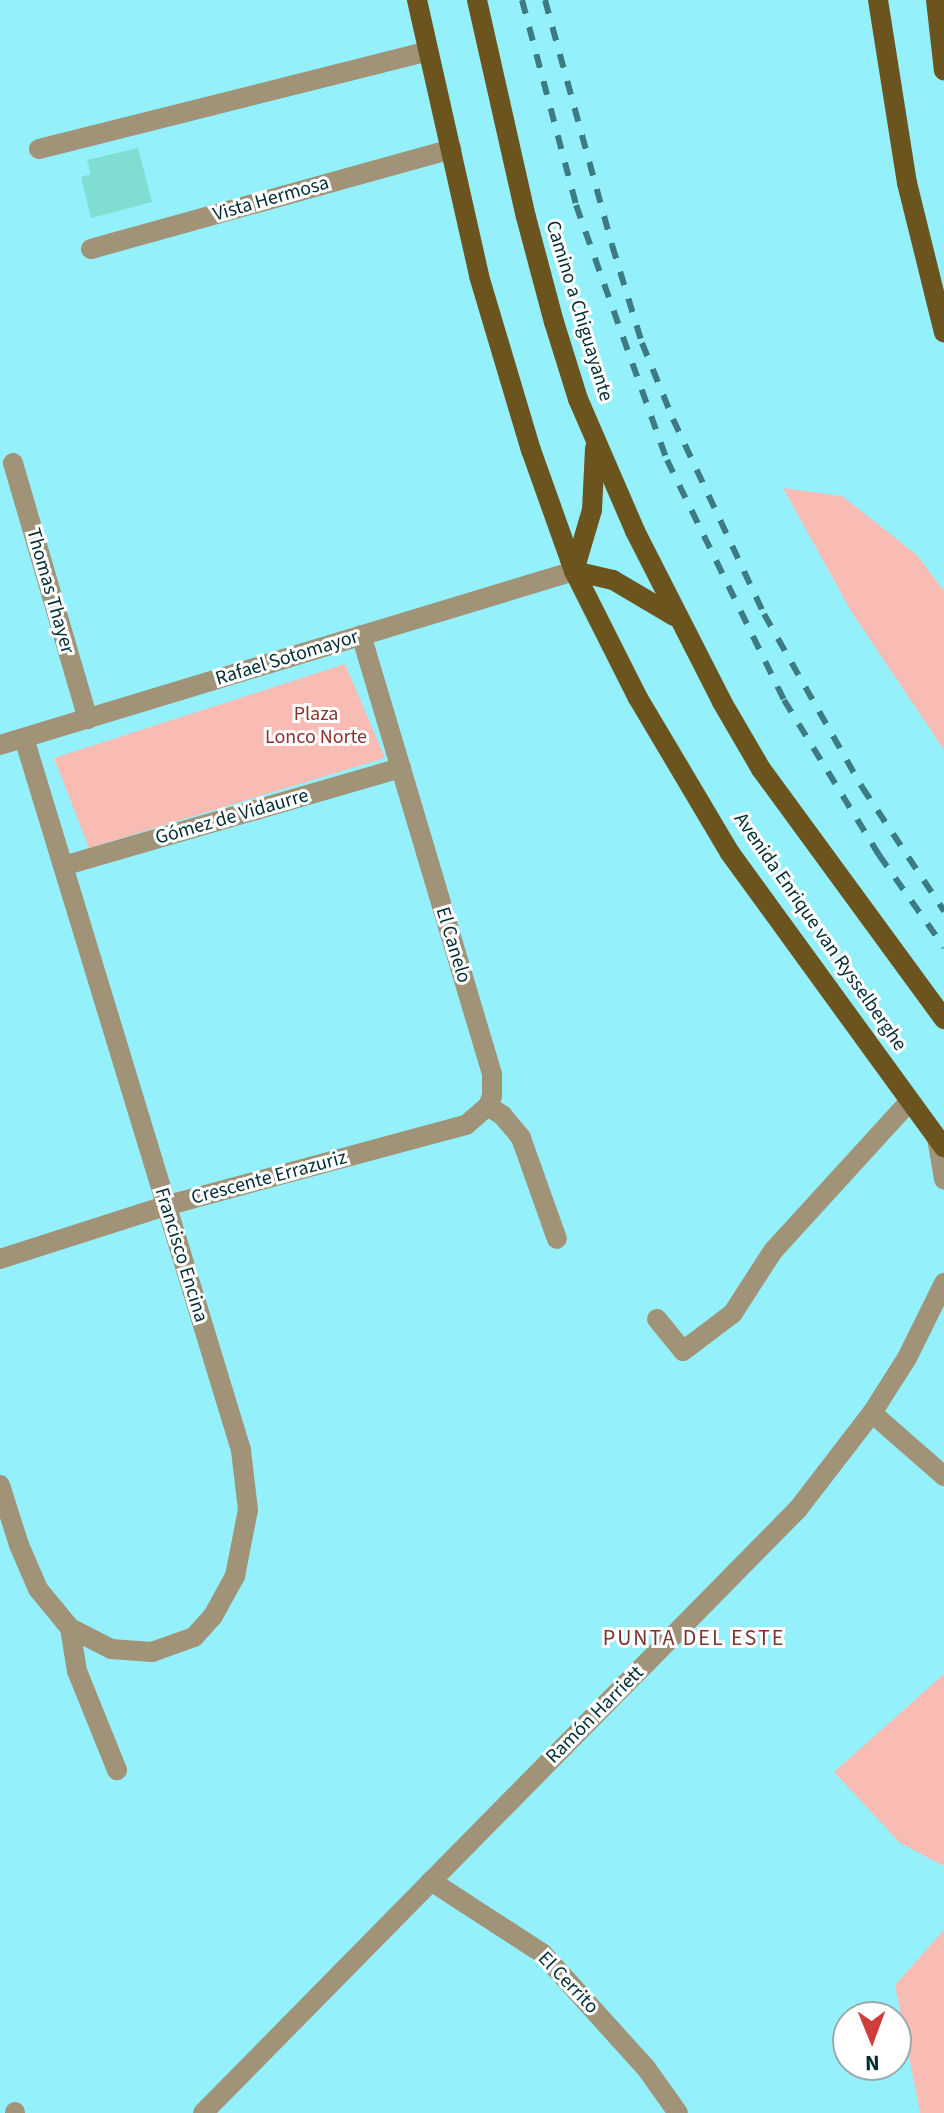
<!DOCTYPE html>
<meta charset="utf-8">
<style>
body{margin:0}
#map{position:relative;width:944px;height:2113px;overflow:hidden;background:#94f1fc;font-family:"Source Sans 3",sans-serif}
div>[style]{position:absolute}
.green>*{inset:0;background:#f8bcb5}
.building>*{inset:0;background:#81ddd2}
.minor>*{height:20px;margin:-10px;padding:0 10px;transform-origin:10px;border-radius:10px;background:#a09378}
.major>*{height:20px;margin:-10px;padding:0 10px;transform-origin:10px;border-radius:10px;background:#6b541d}
.rail>*{height:6px;margin-top:-3px;transform-origin:0;background:repeating-linear-gradient(90deg,#3c7b82 0 14px,transparent 0 28px)}
span{translate:-50% -50%;white-space:nowrap;text-align:center;line-height:1.15;-webkit-text-stroke:6px #fff;paint-order:stroke}
.street-label{font-size:20px;color:#022d32}
.park-label{font-size:20px;color:#8a322e}
.neighbourhood-label{font-size:22px;color:#7a332f;letter-spacing:2px}
.north{position:absolute;left:832px;top:2001px;width:80px;height:80px;box-sizing:border-box;background:#fff;border:2px solid #9aabad;border-radius:50%;rotate:179deg;font-size:22px;font-weight:700;line-height:32px;text-align:center;color:#022d32}
.north::after{content:'';display:block;margin:auto;width:28px;height:36px;background:#cc3d3b;clip-path:polygon(50% 0,100% 100%,50% 72%,0 100%)}
</style>
<div id="map">
<div class="green">
<div style="clip-path:polygon(783px 488px,842px 496px,917px 555px,944px 591px,944px 750px,851px 611px)"></div>
<div style="clip-path:polygon(345px 664px,385px 758px,89px 848px,54px 758px)"></div>
<div style="clip-path:polygon(944px 1674px,944px 1866px,900px 1843px,834px 1772px)"></div>
<div style="clip-path:polygon(944px 1930px,944px 2113px,920px 2113px,895px 1985px)"></div>
</div>
<div class="building">
<div style="clip-path:polygon(138px 148px,152px 202px,91px 218px,81px 177px,91px 174px,87px 160px)"></div>
</div>
<div class="minor">
<div style="left:39px;top:149px;width:401px;rotate:-14.1deg"></div>
<div style="left:91px;top:249px;width:374px;rotate:-15.5deg"></div>
<div style="left:13px;top:463px;width:267px;rotate:73.7deg"></div>
<div style="left:0;top:745px;width:600px;rotate:-16.86deg"></div>
<div style="left:63px;top:866px;width:352px;rotate:-16.2deg"></div>
<div style="left:488px;top:1106px;width:17px;rotate:33deg"></div>
<div style="left:502px;top:1115px;width:30px;rotate:50deg"></div>
<div style="left:521px;top:1138px;width:107px;rotate:70.4deg"></div>
<div style="left:937px;top:1138px;width:42px;rotate:80.3deg"></div>
<div style="left:0;top:1259px;width:173px;rotate:-17.8deg"></div>
<div style="left:165px;top:1206px;width:312px;rotate:-15.1deg"></div>
<div style="left:466px;top:1125px;width:29px;rotate:-41deg"></div>
<div style="left:488px;top:1106px;width:11px;rotate:-68deg"></div>
<div style="left:492px;top:1096px;width:22px;rotate:-90deg"></div>
<div style="left:492px;top:1074px;width:458px;rotate:-106.6deg"></div>
<div style="left:657px;top:1319px;width:41px;rotate:50.9deg"></div>
<div style="left:683px;top:1351px;width:63px;rotate:-37.2deg"></div>
<div style="left:733px;top:1313px;width:74px;rotate:-57.2deg"></div>
<div style="left:773px;top:1251px;width:203px;rotate:-47.6deg"></div>
<div style="left:872px;top:1413px;width:96px;rotate:41.2deg"></div>
<div style="left:0;top:1485px;width:63px;rotate:72.4deg"></div>
<div style="left:19px;top:1545px;width:48px;rotate:66.6deg"></div>
<div style="left:38px;top:1589px;width:50px;rotate:50.6deg"></div>
<div style="left:70px;top:1628px;width:46px;rotate:27.1deg"></div>
<div style="left:111px;top:1649px;width:41px;rotate:4.2deg"></div>
<div style="left:152px;top:1652px;width:45px;rotate:-19.7deg"></div>
<div style="left:194px;top:1637px;width:28px;rotate:-48deg"></div>
<div style="left:213px;top:1616px;width:46px;rotate:-61.2deg"></div>
<div style="left:235px;top:1576px;width:67px;rotate:-78.9deg"></div>
<div style="left:248px;top:1510px;width:60px;rotate:-96.7deg"></div>
<div style="left:241px;top:1450px;width:744px;rotate:-106.95deg"></div>
<div style="left:70px;top:1628px;width:44px;rotate:80.8deg"></div>
<div style="left:77px;top:1671px;width:107px;rotate:68deg"></div>
<div style="left:431px;top:1881px;width:132px;rotate:33deg"></div>
<div style="left:542px;top:1953px;width:155px;rotate:47.9deg"></div>
<div style="left:646px;top:2068px;width:55px;rotate:54.6deg"></div>
<div style="left:15px;top:2112px;width:1px;rotate:90deg"></div>
<div style="left:203px;top:2113px;width:848px;rotate:-45.43deg"></div>
<div style="left:798px;top:1509px;width:121px;rotate:-52.4deg"></div>
<div style="left:872px;top:1413px;width:65px;rotate:-57.5deg"></div>
<div style="left:907px;top:1358px;width:84px;rotate:-63.7deg"></div>
</div>
<div class="major">
<div style="left:417px;top:0;width:283px;rotate:77.3deg"></div>
<div style="left:479px;top:276px;width:182px;rotate:73.4deg"></div>
<div style="left:531px;top:450px;width:128px;rotate:70.4deg"></div>
<div style="left:574px;top:571px;width:142px;rotate:63.3deg"></div>
<div style="left:638px;top:698px;width:180px;rotate:59.3deg"></div>
<div style="left:730px;top:853px;width:364px;rotate:54deg"></div>
<div style="left:477px;top:0;width:222px;rotate:77.3deg"></div>
<div style="left:526px;top:217px;width:109px;rotate:75.1deg"></div>
<div style="left:554px;top:322px;width:81px;rotate:72.7deg"></div>
<div style="left:578px;top:399px;width:144px;rotate:66.6deg"></div>
<div style="left:635px;top:531px;width:192px;rotate:63deg"></div>
<div style="left:722px;top:702px;width:78px;rotate:59.8deg"></div>
<div style="left:761px;top:769px;width:310px;rotate:53.8deg"></div>
<div style="left:878px;top:0;width:185px;rotate:81deg"></div>
<div style="left:907px;top:183px;width:154px;rotate:76.1deg"></div>
<div style="left:936px;top:0;width:71px;rotate:83.6deg"></div>
<div style="left:574px;top:571px;width:64px;rotate:-73.6deg"></div>
<div style="left:592px;top:510px;width:62px;rotate:-87.2deg"></div>
<div style="left:574px;top:571px;width:40px;rotate:13deg"></div>
<div style="left:613px;top:580px;width:71px;rotate:30.5deg"></div>
</div>
<div class="rail">
<div style="left:522px;top:0;width:212px;rotate:75.2deg"></div>
<div style="left:576px;top:205px;width:271px;rotate:70.4deg"></div>
<div style="left:667px;top:460px;width:267px;rotate:64deg"></div>
<div style="left:784px;top:700px;width:182px;rotate:58.5deg"></div>
<div style="left:879px;top:855px;width:113px;rotate:54.8deg"></div>
<div style="left:545px;top:0;width:254px;rotate:74.7deg"></div>
<div style="left:612px;top:245px;width:102px;rotate:73deg"></div>
<div style="left:642px;top:343px;width:82px;rotate:67.8deg"></div>
<div style="left:673px;top:419px;width:215px;rotate:65deg"></div>
<div style="left:764px;top:614px;width:199px;rotate:60.5deg"></div>
<div style="left:862px;top:787px;width:149px;rotate:56.5deg"></div>
</div>
<div class="street-label">
<span style="left:271px;top:199px;rotate:-16deg">Vista Hermosa</span>
<span style="left:579px;top:311px;rotate:73deg">Camino a Chiguayante</span>
<span style="left:50px;top:591px;rotate:74deg">Thomas Thayer</span>
<span style="left:287px;top:658px;rotate:-17deg">Rafael Sotomayor</span>
<span style="left:232px;top:817px;rotate:-16deg">Gómez de Vidaurre</span>
<span style="left:820px;top:932px;rotate:55deg">Avenida Enrique van Rysselberghe</span>
<span style="left:453px;top:945px;rotate:73deg">El Canelo</span>
<span style="left:269px;top:1178px;rotate:-15deg">Crescente Errazuriz</span>
<span style="left:181px;top:1255px;rotate:73deg">Francisco Encina</span>
<span style="left:595px;top:1715px;rotate:-45deg">Ramón Harriett</span>
<span style="left:568px;top:1983px;rotate:46deg">El Cerrito</span>
</div>
<div class="park-label">
<span style="left:316px;top:726px">Plaza<br>Lonco Norte</span>
</div>
<div class="neighbourhood-label">
<span style="left:694px;top:1639px">PUNTA DEL ESTE</span>
</div>
<div class="north">N</div>
</div>
